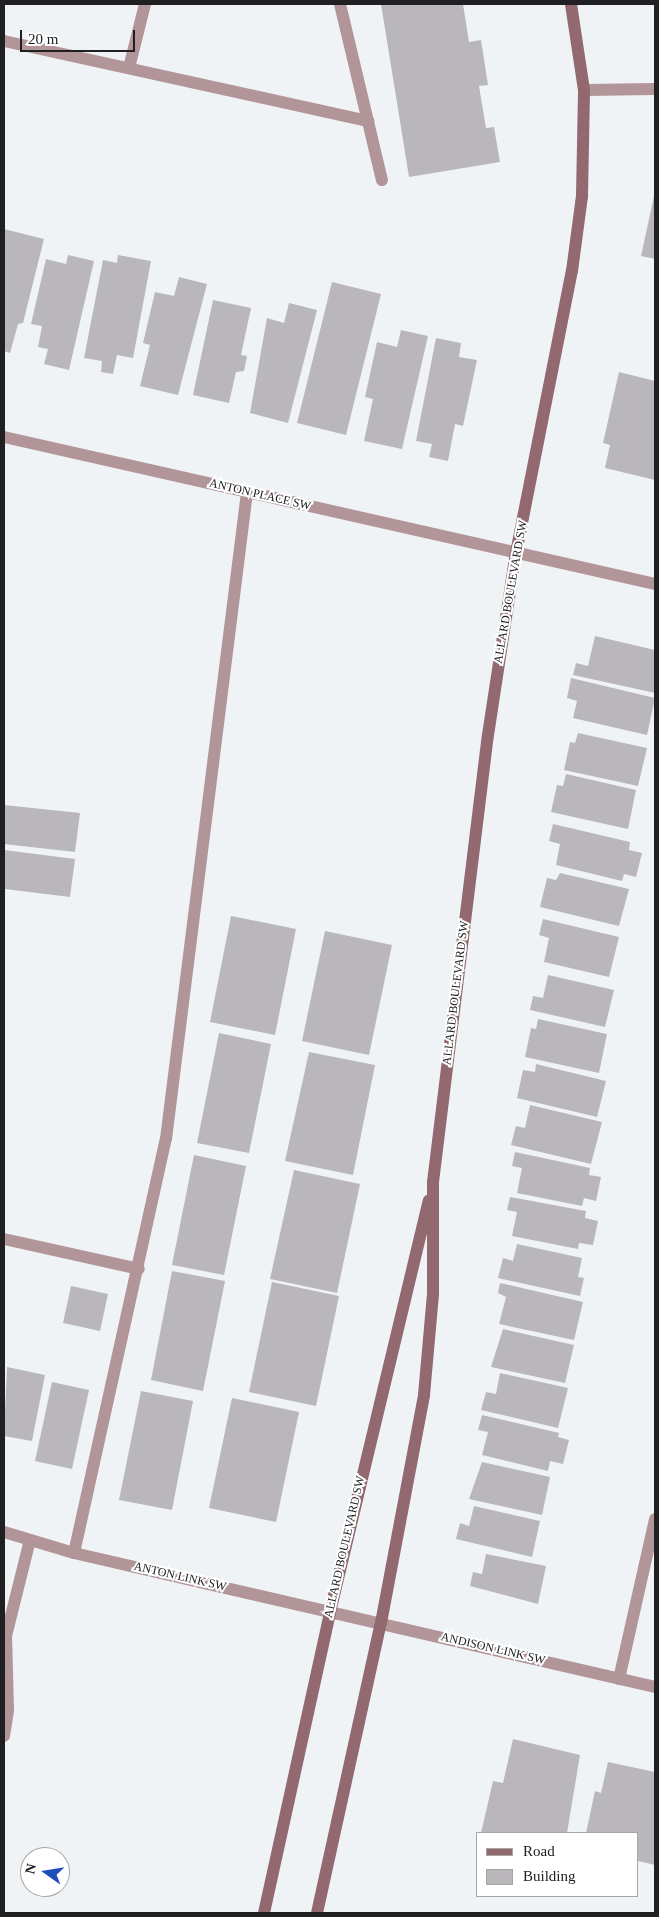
<!DOCTYPE html>
<style>
body{margin:0}
#map{position:relative;width:659px;height:1917px;overflow:hidden;background:#f0f3f6;font-family:Georgia,serif}
div>[style]{position:absolute}
.building>*{inset:0;background:#bab7ba}
.lane>*{height:12px;margin:-6px;padding:0 6px;transform-origin:6px;border-radius:6px;background:#b29599}
.street>*{height:12px;margin:-6px;padding:0 6px;transform-origin:6px;border-radius:6px;background:#b29599}
.secondary>*{height:12px;margin:-6px;padding:0 6px;transform-origin:6px;border-radius:6px;background:#91696f}
span{translate:-50% -50%;white-space:nowrap;text-align:center;line-height:1.15;-webkit-text-stroke:4px #fff;paint-order:stroke}
.street-label{font-size:12px;color:#202022}
.frame{position:absolute;inset:0;border:5px solid #202022;pointer-events:none}
.legend{position:absolute;left:476px;top:1832px;width:162px;height:65px;box-sizing:border-box;background:#fff;border:1px solid #a6a6a7;margin:0;padding:6px 9px;list-style:none;font-size:15px;color:#202022}
.legend li{display:flex;align-items:center;gap:10px;height:25px}
.legend b{width:25px;border:1px solid #a6a6a7}
.north{position:absolute;left:20px;top:1847px;width:50px;height:50px;box-sizing:border-box;background:#fff;border:1px solid #a6a6a7;border-radius:50%;rotate:283deg;font-size:14px;font-weight:700;line-height:20px;text-align:center;color:#202022}
.north::after{content:'';display:block;margin:auto;width:18px;height:22px;background:#204dbb;clip-path:polygon(50% 0,100% 100%,50% 72%,0 100%)}
.scale{position:absolute;left:20px;top:30px;width:115px;height:22px;box-sizing:border-box;border:2px solid #202022;border-top:0;padding-left:6px;font-size:15px;line-height:18px;white-space:nowrap;color:#202022;-webkit-text-stroke:4px #fff;paint-order:stroke}
</style>
<div id="map">
<div class="building">
<div style="clip-path:polygon(381px 4px,463px 4px,469px 42px,481px 40px,488px 85px,479px 86px,486px 128px,494px 127px,500px 162px,409px 177px)"></div>
<div style="clip-path:polygon(654px 196px,655px 196px,655px 259px,641px 256px)"></div>
<div style="clip-path:polygon(4px 229px,44px 239px,23px 323px,18px 324px,10px 353px,4px 351px)"></div>
<div style="clip-path:polygon(68px 255px,94px 261px,69px 370px,44px 364px,48px 349px,38px 347px,42px 326px,31px 324px,46px 259px,66px 264px)"></div>
<div style="clip-path:polygon(118px 255px,151px 261px,133px 358px,117px 355px,113px 374px,101px 372px,102px 361px,84px 358px,103px 260px,117px 263px)"></div>
<div style="clip-path:polygon(179px 277px,207px 284px,178px 395px,140px 386px,150px 345px,143px 343px,155px 292px,174px 296px)"></div>
<div style="clip-path:polygon(332px 282px,381px 294px,346px 435px,297px 423px)"></div>
<div style="clip-path:polygon(213px 300px,251px 308px,241px 355px,247px 356px,244px 371px,236px 372px,229px 403px,193px 395px)"></div>
<div style="clip-path:polygon(289px 303px,317px 310px,288px 423px,250px 413px,267px 318px,284px 323px)"></div>
<div style="clip-path:polygon(401px 330px,428px 336px,402px 449px,364px 441px,373px 399px,365px 397px,377px 342px,397px 347px)"></div>
<div style="clip-path:polygon(436px 338px,461px 343px,459px 357px,477px 360px,463px 426px,455px 424px,448px 461px,429px 457px,432px 444px,416px 441px)"></div>
<div style="clip-path:polygon(619px 372px,655px 381px,655px 480px,605px 468px,610px 445px,603px 443px)"></div>
<div style="clip-path:polygon(595px 636px,655px 650px,655px 693px,573px 675px,576px 663px,588px 666px)"></div>
<div style="clip-path:polygon(571px 678px,655px 698px,647px 735px,573px 718px,577px 701px,567px 698px)"></div>
<div style="clip-path:polygon(578px 733px,647px 748px,638px 786px,564px 770px,570px 742px,575px 743px)"></div>
<div style="clip-path:polygon(566px 774px,636px 790px,628px 829px,551px 812px,557px 785px,563px 786px)"></div>
<div style="clip-path:polygon(4px 805px,80px 813px,75px 852px,4px 844px)"></div>
<div style="clip-path:polygon(553px 824px,630px 842px,629px 850px,642px 853px,636px 877px,624px 874px,622px 881px,556px 865px,560px 844px,549px 841px)"></div>
<div style="clip-path:polygon(4px 850px,75px 859px,70px 897px,5px 889px)"></div>
<div style="clip-path:polygon(560px 873px,629px 889px,619px 926px,540px 907px,547px 878px,556px 880px)"></div>
<div style="clip-path:polygon(231px 916px,296px 929px,275px 1035px,210px 1022px)"></div>
<div style="clip-path:polygon(543px 919px,619px 937px,609px 977px,544px 962px,549px 938px,539px 935px)"></div>
<div style="clip-path:polygon(325px 931px,392px 945px,369px 1055px,302px 1041px)"></div>
<div style="clip-path:polygon(548px 975px,614px 990px,605px 1027px,530px 1010px,533px 996px,543px 998px)"></div>
<div style="clip-path:polygon(538px 1019px,607px 1034px,599px 1073px,525px 1057px,531px 1028px,536px 1029px)"></div>
<div style="clip-path:polygon(219px 1033px,271px 1044px,249px 1153px,197px 1143px)"></div>
<div style="clip-path:polygon(309px 1052px,375px 1065px,353px 1175px,285px 1161px)"></div>
<div style="clip-path:polygon(536px 1064px,606px 1081px,597px 1117px,517px 1098px,523px 1070px,535px 1072px)"></div>
<div style="clip-path:polygon(530px 1105px,602px 1122px,591px 1164px,511px 1145px,516px 1126px,525px 1128px)"></div>
<div style="clip-path:polygon(515px 1152px,590px 1168px,589px 1175px,601px 1177px,596px 1201px,584px 1198px,582px 1206px,517px 1193px,522px 1168px,512px 1166px)"></div>
<div style="clip-path:polygon(194px 1155px,246px 1166px,224px 1275px,172px 1265px)"></div>
<div style="clip-path:polygon(294px 1170px,360px 1184px,337px 1293px,270px 1279px)"></div>
<div style="clip-path:polygon(510px 1197px,586px 1211px,585px 1218px,598px 1221px,593px 1245px,579px 1243px,578px 1249px,512px 1236px,517px 1212px,507px 1210px)"></div>
<div style="clip-path:polygon(517px 1244px,582px 1258px,578px 1277px,584px 1278px,580px 1296px,498px 1278px,503px 1258px,513px 1261px)"></div>
<div style="clip-path:polygon(172px 1271px,225px 1281px,203px 1391px,151px 1380px)"></div>
<div style="clip-path:polygon(272px 1282px,339px 1296px,316px 1406px,249px 1392px)"></div>
<div style="clip-path:polygon(500px 1283px,583px 1302px,574px 1340px,499px 1324px,506px 1297px,498px 1293px)"></div>
<div style="clip-path:polygon(71px 1286px,108px 1294px,100px 1331px,63px 1323px)"></div>
<div style="clip-path:polygon(503px 1329px,574px 1345px,565px 1383px,491px 1367px)"></div>
<div style="clip-path:polygon(7px 1367px,45px 1375px,32px 1441px,4px 1436px)"></div>
<div style="clip-path:polygon(500px 1373px,568px 1388px,558px 1428px,481px 1410px,486px 1392px,496px 1394px)"></div>
<div style="clip-path:polygon(52px 1382px,89px 1390px,72px 1469px,35px 1461px)"></div>
<div style="clip-path:polygon(141px 1391px,193px 1401px,172px 1510px,119px 1500px)"></div>
<div style="clip-path:polygon(232px 1398px,299px 1412px,276px 1522px,209px 1508px)"></div>
<div style="clip-path:polygon(482px 1415px,559px 1433px,558px 1437px,569px 1440px,563px 1464px,550px 1461px,548px 1471px,482px 1455px,488px 1432px,478px 1430px)"></div>
<div style="clip-path:polygon(482px 1462px,550px 1477px,542px 1515px,469px 1499px)"></div>
<div style="clip-path:polygon(474px 1506px,540px 1521px,532px 1557px,456px 1539px,460px 1523px,469px 1526px)"></div>
<div style="clip-path:polygon(486px 1554px,546px 1566px,538px 1604px,470px 1586px,473px 1572px,482px 1574px)"></div>
<div style="clip-path:polygon(513px 1739px,580px 1755px,567px 1833px,481px 1833px,493px 1781px,503px 1783px)"></div>
<div style="clip-path:polygon(608px 1762px,655px 1772px,655px 1865px,638px 1861px,638px 1833px,586px 1833px,595px 1791px,601px 1793px)"></div>
</div>
<div class="lane">
<div style="left:340px;top:4px;width:181px;rotate:76.6deg"></div>
<div style="left:4px;top:41px;width:373px;rotate:12.4deg"></div>
<div style="left:129px;top:68px;width:66px;rotate:-76deg"></div>
<div style="left:4px;top:1239px;width:138px;rotate:12.5deg"></div>
<div style="left:74px;top:1553px;width:424px;rotate:-77.5deg"></div>
<div style="left:166px;top:1139px;width:652px;rotate:-82.86deg"></div>
<div style="left:619px;top:1679px;width:164px;rotate:-77.3deg"></div>
</div>
<div class="street">
<div style="left:584px;top:90px;width:71px;rotate:-0.8deg"></div>
<div style="left:4px;top:437px;width:667px;rotate:12.72deg"></div>
<div style="left:4px;top:1532px;width:73px;rotate:16.7deg"></div>
<div style="left:74px;top:1553px;width:596px;rotate:12.99deg"></div>
<div style="left:4px;top:1736px;width:26px;rotate:-81deg"></div>
<div style="left:8px;top:1710px;width:74px;rotate:-91.5deg"></div>
<div style="left:6px;top:1636px;width:99px;rotate:-76deg"></div>
</div>
<div class="secondary">
<div style="left:264px;top:1913px;width:308px;rotate:-77.6deg"></div>
<div style="left:330px;top:1612px;width:423px;rotate:-76.5deg"></div>
<div style="left:317px;top:1913px;width:297px;rotate:-77.6deg"></div>
<div style="left:381px;top:1623px;width:232px;rotate:-79.3deg"></div>
<div style="left:424px;top:1395px;width:101px;rotate:-84.9deg"></div>
<div style="left:433px;top:1294px;width:112px;rotate:-90deg"></div>
<div style="left:433px;top:1182px;width:450px;rotate:-83deg"></div>
<div style="left:488px;top:735px;width:184px;rotate:-81.3deg"></div>
<div style="left:516px;top:553px;width:288px;rotate:-78.8deg"></div>
<div style="left:572px;top:271px;width:76px;rotate:-82.4deg"></div>
<div style="left:582px;top:196px;width:106px;rotate:-88.9deg"></div>
<div style="left:584px;top:90px;width:87px;rotate:-98.6deg"></div>
</div>
<div class="street-label">
<span style="left:260px;top:495px;rotate:13deg">ANTON PLACE SW</span>
<span style="left:511px;top:592px;rotate:-80deg">ALLARD BOULEVARD SW</span>
<span style="left:456px;top:993px;rotate:-83deg">ALLARD BOULEVARD SW</span>
<span style="left:345px;top:1547px;rotate:-77deg">ALLARD BOULEVARD SW</span>
<span style="left:180px;top:1577px;rotate:13deg">ANTON LINK SW</span>
<span style="left:493px;top:1649px;rotate:13deg">ANDISON LINK SW</span>
</div>
<div class="frame"></div>
<ul class="legend">
<li><b style="height:6px;background:#91696f"></b>Road</li>
<li><b style="height:14px;background:#bab7ba"></b>Building</li>
</ul>
<div class="north">N</div>
<div class="scale">20 m</div>
</div>
